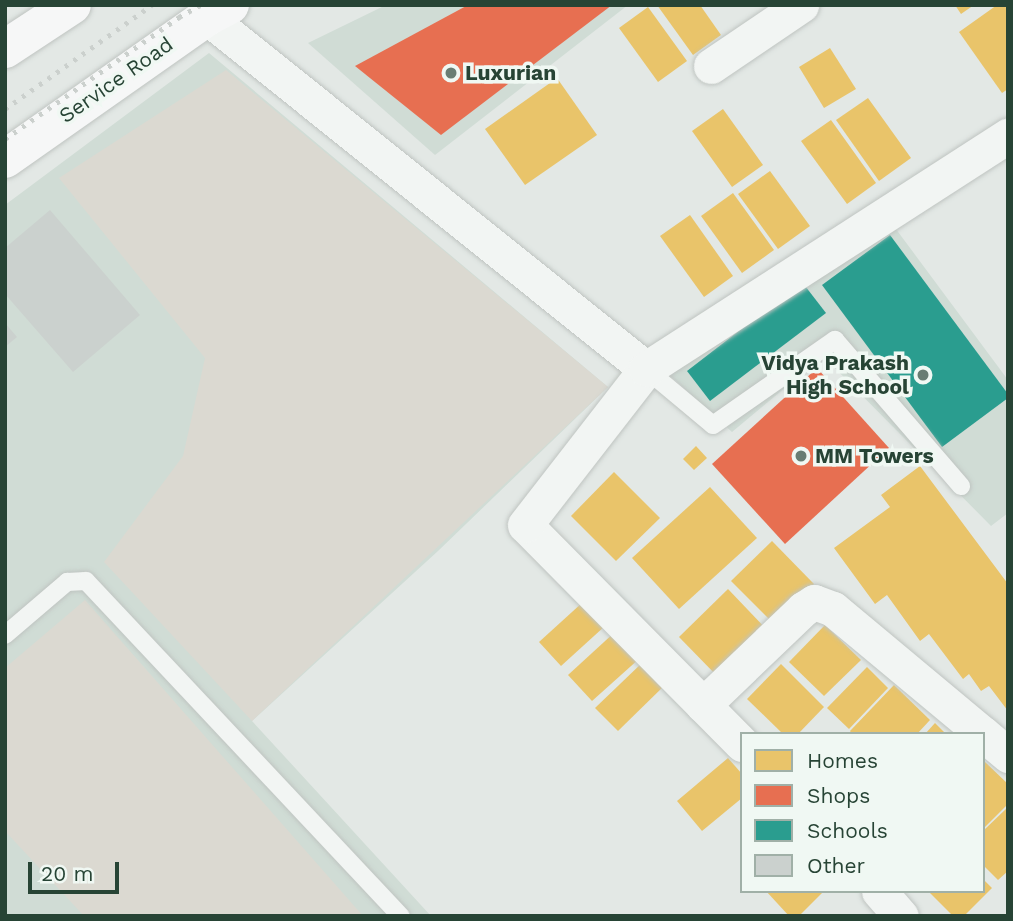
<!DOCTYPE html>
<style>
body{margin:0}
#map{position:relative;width:1013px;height:921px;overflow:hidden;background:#e3e8e5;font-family:"Work Sans",sans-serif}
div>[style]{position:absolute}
.built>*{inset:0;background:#d0dcd5}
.green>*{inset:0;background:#dbd9d1}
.homes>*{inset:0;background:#e9c46a}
.shops>*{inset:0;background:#e76f51}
.schools>*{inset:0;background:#2a9d8f}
.building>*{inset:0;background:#cbd1ce}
.roads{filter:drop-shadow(0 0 2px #bfc4c1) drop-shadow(0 0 2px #bfc4c1)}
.service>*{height:18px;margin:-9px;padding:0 9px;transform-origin:9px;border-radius:9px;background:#f2f5f3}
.minor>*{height:35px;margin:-17.5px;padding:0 17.5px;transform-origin:17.5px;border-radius:17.5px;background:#f2f5f3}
.secondary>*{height:38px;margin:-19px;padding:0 19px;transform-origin:19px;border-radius:19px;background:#f6f7f7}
.trunk>*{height:38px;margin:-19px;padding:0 19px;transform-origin:19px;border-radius:19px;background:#f6f7f7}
.rail>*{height:5px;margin-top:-2.5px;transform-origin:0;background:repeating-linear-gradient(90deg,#cbd0cd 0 3.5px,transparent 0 10.5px)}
.dots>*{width:19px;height:19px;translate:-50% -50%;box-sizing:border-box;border:4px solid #f0f8f3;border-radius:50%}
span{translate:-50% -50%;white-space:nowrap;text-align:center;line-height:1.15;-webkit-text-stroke:7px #f0f8f3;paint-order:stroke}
.poi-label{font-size:21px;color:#274435;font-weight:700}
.left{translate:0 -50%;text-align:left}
.right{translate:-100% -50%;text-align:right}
.street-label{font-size:21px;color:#274435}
.frame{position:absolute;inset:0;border:7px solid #274435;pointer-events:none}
.legend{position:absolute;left:740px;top:732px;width:245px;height:161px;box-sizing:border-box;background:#f0f8f3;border:2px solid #a0b0a7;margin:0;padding:9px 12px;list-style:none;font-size:21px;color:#274435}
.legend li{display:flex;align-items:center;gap:14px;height:35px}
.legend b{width:35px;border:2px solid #a0b0a7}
.scale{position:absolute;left:28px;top:862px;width:91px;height:32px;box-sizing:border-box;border:4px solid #274435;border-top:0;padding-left:9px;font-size:21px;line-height:24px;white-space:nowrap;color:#274435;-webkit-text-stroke:5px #f0f8f3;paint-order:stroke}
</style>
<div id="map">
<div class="built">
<div style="clip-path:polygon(386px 5px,628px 5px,435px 155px,308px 43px)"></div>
<div style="clip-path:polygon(209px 53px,608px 387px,438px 551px,252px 721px,431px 916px,5px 916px,5px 205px)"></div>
<div style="clip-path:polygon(890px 221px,1008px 380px,1008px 513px,991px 526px,823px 356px,732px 432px,664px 370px)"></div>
</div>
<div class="green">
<div style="clip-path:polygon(226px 70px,608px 387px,252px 721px,104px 562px,183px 456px,205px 358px,59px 178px)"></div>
<div style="clip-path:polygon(85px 600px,363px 916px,84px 916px,5px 831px,5px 668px)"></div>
</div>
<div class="homes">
<div style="clip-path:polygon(657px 5px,700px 5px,721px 35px,693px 55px)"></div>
<div style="clip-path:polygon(955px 5px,974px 5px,961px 14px)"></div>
<div style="clip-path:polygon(997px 5px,1004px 5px,1008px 10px,1008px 89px,1002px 93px,959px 32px)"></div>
<div style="clip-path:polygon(648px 7px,687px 61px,658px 82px,619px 28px)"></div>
<div style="clip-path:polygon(830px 48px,856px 89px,824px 108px,799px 67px)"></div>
<div style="clip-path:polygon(557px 78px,597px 135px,525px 185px,485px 129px)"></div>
<div style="clip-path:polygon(868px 98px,911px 158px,879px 181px,836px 120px)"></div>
<div style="clip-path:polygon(723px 109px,763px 165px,732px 187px,692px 131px)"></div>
<div style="clip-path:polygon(831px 120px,876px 183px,847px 204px,801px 141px)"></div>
<div style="clip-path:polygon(770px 171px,810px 226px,778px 249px,738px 194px)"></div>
<div style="clip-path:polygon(733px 193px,774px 250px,742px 273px,701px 216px)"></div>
<div style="clip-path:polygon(690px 215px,733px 276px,704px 297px,660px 236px)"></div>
<div style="clip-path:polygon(696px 446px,707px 458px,694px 470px,683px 459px)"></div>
<div style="clip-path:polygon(920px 466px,1008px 584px,1008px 711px,989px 686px,981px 691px,969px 674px,963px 679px,929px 634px,920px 641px,887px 595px,875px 604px,834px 548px,890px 507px,881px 495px)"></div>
<div style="clip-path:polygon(614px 472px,660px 518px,616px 561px,571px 516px)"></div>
<div style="clip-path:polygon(710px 487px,757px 538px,679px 609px,632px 558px)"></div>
<div style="clip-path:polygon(772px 541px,814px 584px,774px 624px,731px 581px)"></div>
<div style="clip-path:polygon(728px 589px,768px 631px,719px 678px,679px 637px)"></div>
<div style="clip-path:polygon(583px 602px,605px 626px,561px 666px,539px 642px)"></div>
<div style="clip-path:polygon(825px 625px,861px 660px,824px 696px,789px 662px)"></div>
<div style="clip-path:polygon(616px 631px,640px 658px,592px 701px,568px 675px)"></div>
<div style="clip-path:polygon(644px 661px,666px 684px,618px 731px,595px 708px)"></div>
<div style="clip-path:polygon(781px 664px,824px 707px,798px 734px,783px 734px,747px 699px)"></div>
<div style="clip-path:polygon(867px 667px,888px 688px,849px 729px,827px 708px)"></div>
<div style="clip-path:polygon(894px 685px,930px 720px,917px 734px,852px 734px,850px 731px)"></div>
<div style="clip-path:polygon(935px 723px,946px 734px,925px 734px)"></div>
<div style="clip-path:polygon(728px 758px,742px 774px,742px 798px,702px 831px,677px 801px)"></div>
<div style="clip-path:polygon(983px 760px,1008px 784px,1008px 804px,983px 829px)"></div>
<div style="clip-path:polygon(1008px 807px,1008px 871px,998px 880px,983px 865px,983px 831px)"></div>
<div style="clip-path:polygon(983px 879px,992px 888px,964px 916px,953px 916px,930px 893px,983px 891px)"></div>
<div style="clip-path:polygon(766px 891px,824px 891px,799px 916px,789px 916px)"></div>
</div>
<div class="shops">
<div style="clip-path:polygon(468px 5px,612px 5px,441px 135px,355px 66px)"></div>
<div style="clip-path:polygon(817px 368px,889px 448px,785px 544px,712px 464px)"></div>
</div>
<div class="schools">
<div style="clip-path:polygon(890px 235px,1008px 394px,1008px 398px,942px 447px,822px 285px)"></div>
<div style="clip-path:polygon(802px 282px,826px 313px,710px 401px,687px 371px)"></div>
</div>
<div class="building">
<div style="clip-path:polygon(50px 210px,140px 315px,73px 372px,5px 294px,5px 248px)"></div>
<div style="clip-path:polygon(5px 323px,17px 337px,5px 347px)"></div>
</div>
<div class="roads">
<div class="service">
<div style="left:646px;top:369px;width:87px;rotate:39.9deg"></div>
<div style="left:713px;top:425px;width:149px;rotate:-34.9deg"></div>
<div style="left:835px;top:340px;width:193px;rotate:49.2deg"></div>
<div style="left:5px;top:635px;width:82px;rotate:-40.5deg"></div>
<div style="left:67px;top:582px;width:19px;rotate:-3deg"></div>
<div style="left:86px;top:581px;width:460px;rotate:46.8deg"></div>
</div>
<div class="minor">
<div style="left:207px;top:17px;width:563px;rotate:38.72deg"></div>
<div style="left:711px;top:66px;width:109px;rotate:-34.1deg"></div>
<div style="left:703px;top:705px;width:139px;rotate:-43.8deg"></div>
<div style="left:803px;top:609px;width:13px;rotate:-32deg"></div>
<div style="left:814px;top:602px;width:20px;rotate:20deg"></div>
<div style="left:833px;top:609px;width:195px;rotate:39.8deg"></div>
<div style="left:983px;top:734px;width:33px;rotate:40deg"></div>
<div style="left:742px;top:744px;width:308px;rotate:-134.7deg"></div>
<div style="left:525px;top:525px;width:197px;rotate:-52.2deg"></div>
<div style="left:646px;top:369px;width:431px;rotate:-32.8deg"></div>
<div style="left:879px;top:891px;width:33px;rotate:49deg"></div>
</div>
<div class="secondary">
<div style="left:5px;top:159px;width:247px;rotate:-35.1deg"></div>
<div style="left:207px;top:17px;width:26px;rotate:-28deg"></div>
</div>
<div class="trunk">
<div style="left:5px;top:49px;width:80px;rotate:-33.3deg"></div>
</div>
</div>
<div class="rail">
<div style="left:5px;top:109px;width:180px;rotate:-35.3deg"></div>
<div style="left:5px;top:139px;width:213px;rotate:-35deg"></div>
<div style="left:179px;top:17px;width:25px;rotate:-29deg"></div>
</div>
<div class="dots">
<div style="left:451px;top:73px;background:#697d73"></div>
<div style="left:923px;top:375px;background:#697d73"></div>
<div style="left:801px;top:456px;background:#697d73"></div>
</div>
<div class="poi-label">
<span class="left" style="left:465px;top:73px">Luxurian</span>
<span class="right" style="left:909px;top:375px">Vidya Prakash<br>High School</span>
<span class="left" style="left:815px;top:456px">MM Towers</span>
</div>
<div class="street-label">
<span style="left:116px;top:80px;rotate:-35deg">Service Road</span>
</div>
<div class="frame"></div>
<ul class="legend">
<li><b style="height:19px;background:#e9c46a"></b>Homes</li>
<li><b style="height:19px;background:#e76f51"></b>Shops</li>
<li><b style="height:19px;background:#2a9d8f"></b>Schools</li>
<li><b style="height:19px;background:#cbd1ce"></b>Other</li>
</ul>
<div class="scale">20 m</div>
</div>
